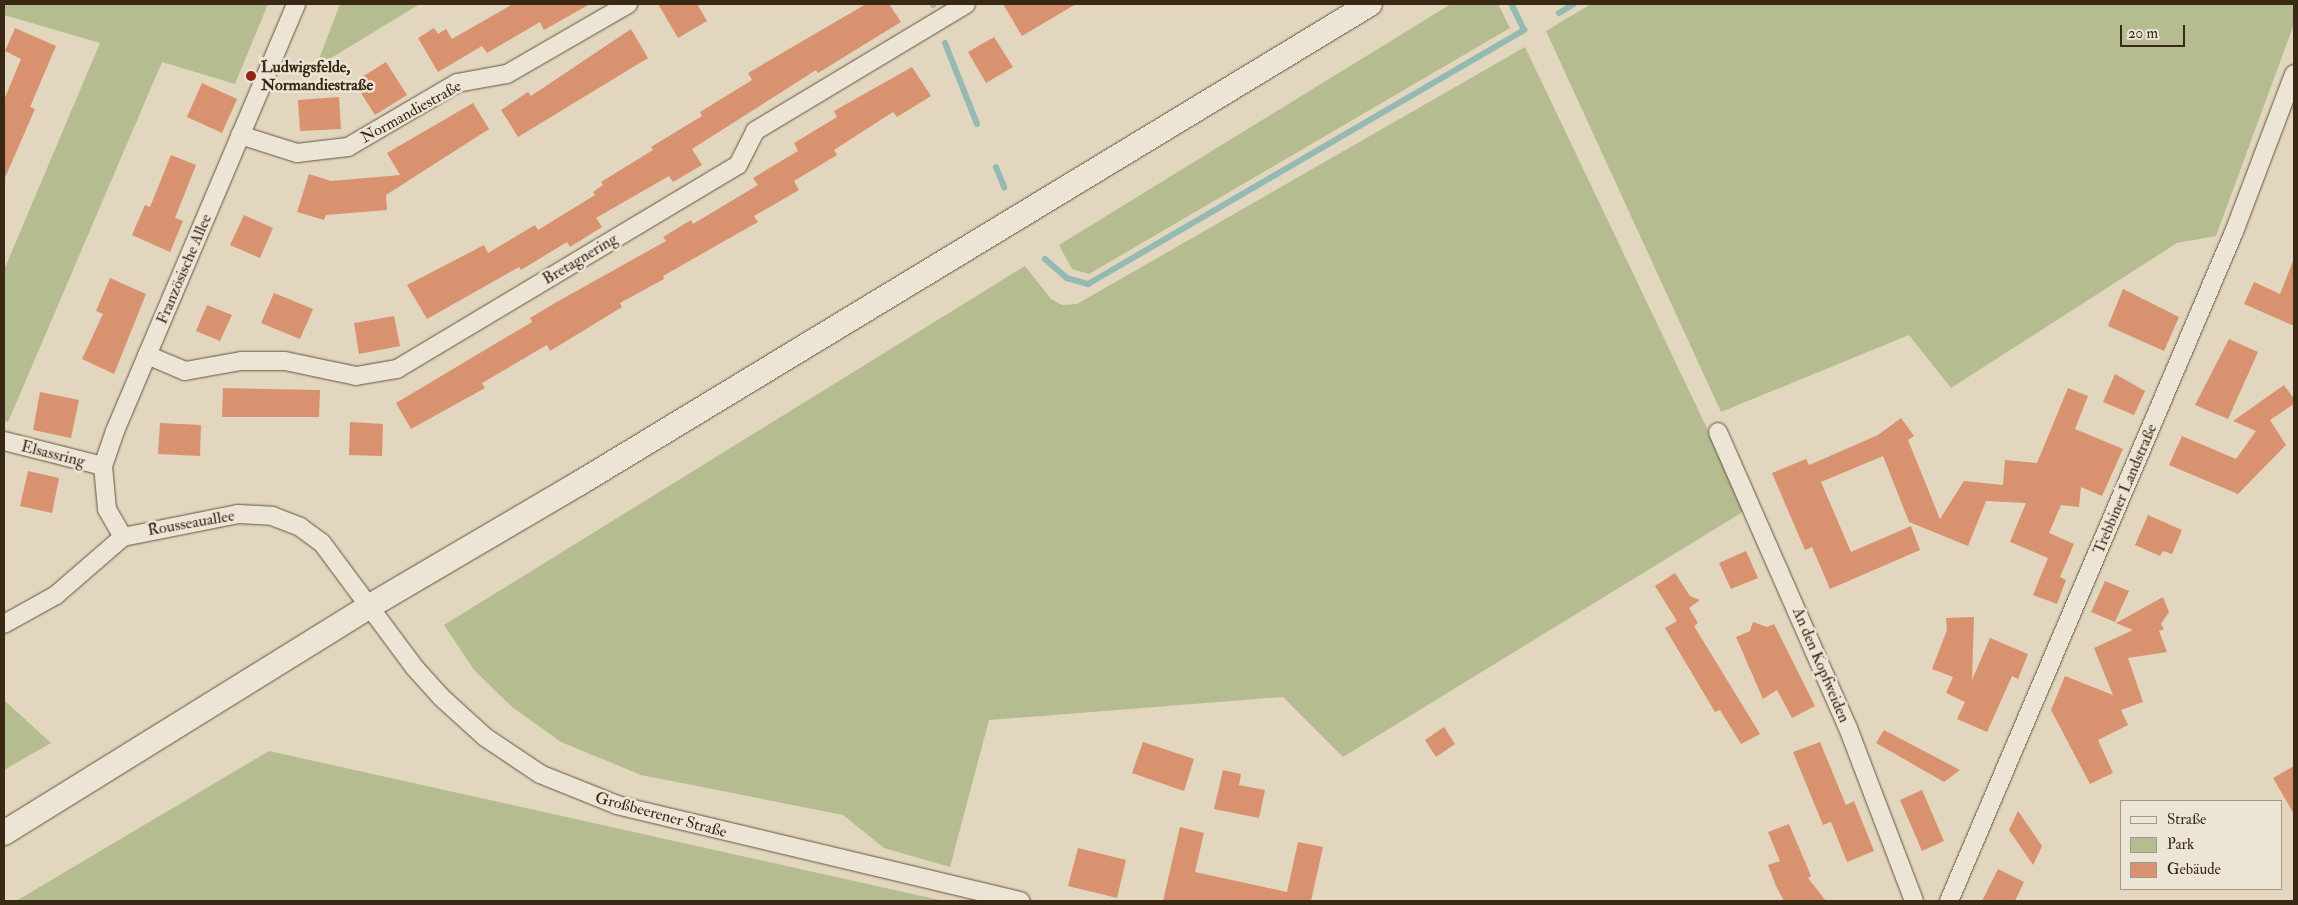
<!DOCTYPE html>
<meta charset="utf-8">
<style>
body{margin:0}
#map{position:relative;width:2298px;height:905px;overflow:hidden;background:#e2d6be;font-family:"IM FELL Double Pica",serif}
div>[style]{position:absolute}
.green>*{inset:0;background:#b5bd90}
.stream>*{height:6px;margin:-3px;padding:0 3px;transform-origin:3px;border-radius:3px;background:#95b9b3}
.building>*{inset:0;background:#d9926f}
.roads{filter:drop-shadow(0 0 1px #63543e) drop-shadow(0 0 1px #63543e)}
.street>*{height:18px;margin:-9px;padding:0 9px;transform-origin:9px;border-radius:9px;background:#ece4d5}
.secondary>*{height:24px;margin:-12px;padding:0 12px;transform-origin:12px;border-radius:12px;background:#ece4d5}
.dots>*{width:14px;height:14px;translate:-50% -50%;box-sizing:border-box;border:2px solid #ece4d5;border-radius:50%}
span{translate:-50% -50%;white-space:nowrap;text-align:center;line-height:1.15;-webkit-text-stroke:5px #ece4d5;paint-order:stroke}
.poi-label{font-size:16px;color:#392814;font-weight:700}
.left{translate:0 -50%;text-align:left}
.street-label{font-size:16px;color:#392814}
.frame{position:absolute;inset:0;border:5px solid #392814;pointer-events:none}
.legend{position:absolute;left:2120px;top:800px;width:162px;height:90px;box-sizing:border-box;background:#ece4d5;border:1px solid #a49988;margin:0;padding:6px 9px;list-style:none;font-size:15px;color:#392814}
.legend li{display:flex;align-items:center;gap:10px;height:25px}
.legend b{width:25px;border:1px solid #a49988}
.scale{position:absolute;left:2120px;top:25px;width:65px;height:22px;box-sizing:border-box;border:2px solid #392814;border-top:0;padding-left:6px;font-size:15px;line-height:18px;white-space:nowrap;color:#392814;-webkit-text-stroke:4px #ece4d5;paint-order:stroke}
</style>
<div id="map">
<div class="green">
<div style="clip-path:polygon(4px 4px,268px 4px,235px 84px,162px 62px,8px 422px,4px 421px,4px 270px,100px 43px,4px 15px)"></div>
<div style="clip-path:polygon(340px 4px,420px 4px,316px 67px)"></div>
<div style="clip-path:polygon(1451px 4px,1498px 4px,1510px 28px,1089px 274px,1072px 269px,1059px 245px)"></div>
<div style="clip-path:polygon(1591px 4px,2294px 4px,2294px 24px,2216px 236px,2177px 243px,1951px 388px,1909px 335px,1721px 412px,1546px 31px)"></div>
<div style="clip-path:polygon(1525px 47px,1746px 510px,1343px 757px,1283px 697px,989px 720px,950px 867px,884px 848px,843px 815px,641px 775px,561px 742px,512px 707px,474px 670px,444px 625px,1025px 266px,1051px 299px,1062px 305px,1077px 304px)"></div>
<div style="clip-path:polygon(4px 700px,51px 743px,4px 770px)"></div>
<div style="clip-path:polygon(269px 751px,944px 901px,16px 901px)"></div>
</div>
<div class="stream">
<div style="left:933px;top:4px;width:1px;rotate:90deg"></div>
<div style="left:1559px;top:13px;width:17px;rotate:-31deg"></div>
<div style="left:945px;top:43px;width:87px;rotate:68.4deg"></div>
<div style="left:996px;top:167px;width:22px;rotate:68deg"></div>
<div style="left:1045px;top:259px;width:29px;rotate:41deg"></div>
<div style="left:1067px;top:278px;width:22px;rotate:16deg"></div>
<div style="left:1088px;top:284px;width:505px;rotate:-30.22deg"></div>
<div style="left:1524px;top:30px;width:28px;rotate:-116deg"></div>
</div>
<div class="building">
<div style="clip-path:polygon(513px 4px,590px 4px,544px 30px,540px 22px,487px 53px,482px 46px,438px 72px,418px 38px,434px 28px,438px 34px,446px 29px,452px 39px)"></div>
<div style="clip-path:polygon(658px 4px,697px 4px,707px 21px,678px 38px)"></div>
<div style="clip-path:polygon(866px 4px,889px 4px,901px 22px,818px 73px,816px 70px,692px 149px,702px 165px,673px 182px,669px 176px,596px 218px,602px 227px,570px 247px,567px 242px,521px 270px,519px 267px,427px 319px,407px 285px,484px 245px,488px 253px,535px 225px,538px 230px,595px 195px,593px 192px,603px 185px,601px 182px,653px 150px,651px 147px,702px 116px,700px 112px,752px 80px,748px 73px)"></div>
<div style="clip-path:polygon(1003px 4px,1076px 4px,1022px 36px)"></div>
<div style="clip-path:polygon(15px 28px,56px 46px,30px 107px,35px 109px,4px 180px,4px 100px,21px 59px,5px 51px)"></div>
<div style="clip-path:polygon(631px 29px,648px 58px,518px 137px,501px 110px,528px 92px,531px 96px)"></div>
<div style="clip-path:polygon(994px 37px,1013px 67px,986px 83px,968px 52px)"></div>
<div style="clip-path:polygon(386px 62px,407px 95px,375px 115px,354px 82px)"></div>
<div style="clip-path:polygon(912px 67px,931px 96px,897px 117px,893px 112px,834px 150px,837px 155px,794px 181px,799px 190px,754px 216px,758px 222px,663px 276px,664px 279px,620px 303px,622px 307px,550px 351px,547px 345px,482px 383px,485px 388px,411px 429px,396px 403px,532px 322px,530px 318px,555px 303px,666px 241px,663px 237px,691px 220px,693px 224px,758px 185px,753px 178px,798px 151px,794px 143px,837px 117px,834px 111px)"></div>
<div style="clip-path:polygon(202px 83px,237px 99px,222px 133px,187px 117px)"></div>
<div style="clip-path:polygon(339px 97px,341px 129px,300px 131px,298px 100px)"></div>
<div style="clip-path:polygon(473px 103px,489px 129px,386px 195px,387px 210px,326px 215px,324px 220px,297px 212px,309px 174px,331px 181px,400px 175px,387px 153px)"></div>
<div style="clip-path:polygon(171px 155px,196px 165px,175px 218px,183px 221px,170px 252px,132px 235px,145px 205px,150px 207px)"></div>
<div style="clip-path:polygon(244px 215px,273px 228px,260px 258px,230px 245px)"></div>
<div style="clip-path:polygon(2293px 261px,2294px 326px,2244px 304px,2254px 282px,2280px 294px)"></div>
<div style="clip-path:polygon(110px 278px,146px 294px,114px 374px,82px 359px,103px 314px,96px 311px)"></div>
<div style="clip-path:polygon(2123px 289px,2179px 317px,2164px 351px,2108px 326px)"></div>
<div style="clip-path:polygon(274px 293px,313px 309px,300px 339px,261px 323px)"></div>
<div style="clip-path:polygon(207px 305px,232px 315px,220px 341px,196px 331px)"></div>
<div style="clip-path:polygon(394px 316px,400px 346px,359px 354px,354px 323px)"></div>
<div style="clip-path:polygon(2229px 339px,2258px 352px,2228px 419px,2195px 405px)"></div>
<div style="clip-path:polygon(2115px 374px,2145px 391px,2134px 415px,2103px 402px)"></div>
<div style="clip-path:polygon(2284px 385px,2294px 399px,2294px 404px,2270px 420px,2286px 445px,2238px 494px,2169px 465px,2182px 436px,2236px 459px,2256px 431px,2233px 421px)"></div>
<div style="clip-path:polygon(223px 388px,320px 390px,319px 417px,222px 417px)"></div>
<div style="clip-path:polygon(2068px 388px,2088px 396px,2075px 429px,2123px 449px,2102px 496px,2081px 487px,2079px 507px,2061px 505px,2049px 533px,2074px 544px,2060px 577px,2066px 580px,2057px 604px,2033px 595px,2048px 558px,2010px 542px,2026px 503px,1986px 501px,1968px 546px,1909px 522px,1883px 456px,1821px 482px,1851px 552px,1911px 526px,1920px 550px,1830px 589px,1812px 547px,1805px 550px,1772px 473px,1806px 459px,1809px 465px,1830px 456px,1878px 435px,1901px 418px,1914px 436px,1908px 440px,1940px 519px,1964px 481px,2003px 485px,2005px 460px,2037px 463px)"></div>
<div style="clip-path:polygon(40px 392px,79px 400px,71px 438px,33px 430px)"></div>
<div style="clip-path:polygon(350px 422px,383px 424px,382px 456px,349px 455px)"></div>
<div style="clip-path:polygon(160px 423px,201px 425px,200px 456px,158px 454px)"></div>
<div style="clip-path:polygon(28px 471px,59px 478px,52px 513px,20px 506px)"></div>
<div style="clip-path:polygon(2148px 515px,2182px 530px,2172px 554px,2163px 551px,2160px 556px,2135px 545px)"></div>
<div style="clip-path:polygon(1746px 551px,1758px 578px,1731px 589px,1719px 563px)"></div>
<div style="clip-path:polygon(1675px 573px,1690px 596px,1700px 600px,1689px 608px,1698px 623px,1694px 626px,1760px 734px,1741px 744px,1720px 710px,1715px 712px,1665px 628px,1677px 621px,1655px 586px)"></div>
<div style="clip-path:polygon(2105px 581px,2129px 591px,2115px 622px,2091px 612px)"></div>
<div style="clip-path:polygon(2163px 597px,2169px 612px,2161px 624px,2164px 629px,2159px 631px,2167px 652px,2128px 658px,2143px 702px,2121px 710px,2128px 725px,2098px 740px,2113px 773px,2090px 784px,2051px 710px,2065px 676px,2113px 695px,2094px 648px,2133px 630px,2116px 623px)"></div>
<div style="clip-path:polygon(1974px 617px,1972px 680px,1990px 638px,2028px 654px,2018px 679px,2012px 676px,1987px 732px,1957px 719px,1965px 702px,1946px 693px,1953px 677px,1932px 669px,1947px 630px,1946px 618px)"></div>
<div style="clip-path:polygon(1753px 622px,1767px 627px,1774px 624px,1815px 706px,1792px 718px,1777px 690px,1763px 699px,1736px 637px,1750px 631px)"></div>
<div style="clip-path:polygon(1444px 727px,1455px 744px,1436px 757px,1425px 740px)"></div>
<div style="clip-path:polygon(1884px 730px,1960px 770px,1944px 782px,1876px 743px)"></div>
<div style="clip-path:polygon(1143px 742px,1194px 759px,1184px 791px,1132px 773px)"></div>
<div style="clip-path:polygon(1820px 742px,1846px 805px,1854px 801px,1874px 851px,1847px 862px,1831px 822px,1823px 825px,1793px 752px)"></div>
<div style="clip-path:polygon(2294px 766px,2294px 814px,2273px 778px)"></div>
<div style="clip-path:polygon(1223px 770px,1241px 774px,1239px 785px,1265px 790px,1259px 818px,1214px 809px)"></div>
<div style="clip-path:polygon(1922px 790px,1944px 841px,1922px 851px,1900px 800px)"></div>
<div style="clip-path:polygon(2018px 811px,2042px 846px,2033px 865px,2009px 830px)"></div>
<div style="clip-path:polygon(1789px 824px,1811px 876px,1808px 878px,1826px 901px,1784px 901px,1776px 886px,1768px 865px,1780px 861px,1768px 832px)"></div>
<div style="clip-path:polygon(1180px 827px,1204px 833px,1195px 872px,1287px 892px,1298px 842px,1323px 847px,1311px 901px,1163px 901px)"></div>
<div style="clip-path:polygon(1078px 848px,1126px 860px,1117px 898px,1068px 886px)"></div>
<div style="clip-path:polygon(1998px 869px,2024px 882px,2015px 901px,1982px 901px)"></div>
</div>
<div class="roads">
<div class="street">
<div style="left:240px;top:135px;width:60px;rotate:17.5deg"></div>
<div style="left:297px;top:153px;width:51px;rotate:-6.7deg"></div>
<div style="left:348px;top:147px;width:126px;rotate:-30.4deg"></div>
<div style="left:457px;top:83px;width:51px;rotate:-10.2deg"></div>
<div style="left:507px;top:74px;width:140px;rotate:-30deg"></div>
<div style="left:147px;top:355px;width:41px;rotate:22.8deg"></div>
<div style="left:185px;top:371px;width:57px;rotate:-10.1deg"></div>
<div style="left:241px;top:361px;width:44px"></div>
<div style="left:285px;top:361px;width:73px;rotate:11.9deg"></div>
<div style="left:356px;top:376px;width:42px;rotate:-9.7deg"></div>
<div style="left:397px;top:369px;width:397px;rotate:-30.9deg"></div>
<div style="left:738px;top:165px;width:38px;rotate:-63deg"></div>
<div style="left:755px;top:131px;width:246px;rotate:-31deg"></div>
<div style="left:1718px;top:432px;width:323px;rotate:66.3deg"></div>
<div style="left:1848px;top:728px;width:185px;rotate:69.1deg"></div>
<div style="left:4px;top:441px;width:102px;rotate:14.2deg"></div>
<div style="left:123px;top:537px;width:32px;rotate:-120deg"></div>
<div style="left:107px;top:509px;width:43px;rotate:-95.3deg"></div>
<div style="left:103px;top:466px;width:37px;rotate:-71deg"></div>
<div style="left:115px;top:431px;width:464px;rotate:-67deg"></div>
<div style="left:4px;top:624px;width:60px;rotate:-29.1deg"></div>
<div style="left:56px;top:595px;width:89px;rotate:-40.9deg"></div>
<div style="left:123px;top:537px;width:117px;rotate:-11.3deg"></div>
<div style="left:238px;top:514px;width:34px;rotate:3deg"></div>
<div style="left:272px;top:516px;width:30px;rotate:21deg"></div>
<div style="left:300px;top:527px;width:27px;rotate:36deg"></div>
<div style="left:322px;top:543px;width:156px;rotate:53.4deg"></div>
<div style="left:415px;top:668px;width:39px;rotate:48deg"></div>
<div style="left:441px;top:697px;width:59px;rotate:42.3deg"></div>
<div style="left:485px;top:737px;width:66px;rotate:33.9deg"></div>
<div style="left:540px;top:774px;width:83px;rotate:21.9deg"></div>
<div style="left:617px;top:805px;width:415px;rotate:13.4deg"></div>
<div style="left:1949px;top:901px;width:727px;rotate:-66.93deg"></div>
<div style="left:2234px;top:232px;width:169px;rotate:-69.2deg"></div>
</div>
<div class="secondary">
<div style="left:4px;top:833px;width:431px;rotate:-31.8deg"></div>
<div style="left:370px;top:606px;width:241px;rotate:-30.4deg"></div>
<div style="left:578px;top:484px;width:926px;rotate:-31.22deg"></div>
</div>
</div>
<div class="dots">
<div style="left:251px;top:76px;background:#8f2418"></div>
</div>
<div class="poi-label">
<span class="left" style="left:261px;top:76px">Ludwigsfelde,<br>Normandiestraße</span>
</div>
<div class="street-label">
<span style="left:411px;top:112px;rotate:-29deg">Normandiestraße</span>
<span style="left:580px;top:259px;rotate:-31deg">Bretagnering</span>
<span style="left:184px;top:269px;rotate:-67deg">Französische Allee</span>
<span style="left:53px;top:454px;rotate:14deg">Elsassring</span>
<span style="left:2125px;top:489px;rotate:-67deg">Trebbiner Landstraße</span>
<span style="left:191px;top:523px;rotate:-10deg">Rousseauallee</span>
<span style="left:1821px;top:665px;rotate:67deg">An den Kopfweiden</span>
<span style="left:661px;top:815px;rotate:15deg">Großbeerener Straße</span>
</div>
<div class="frame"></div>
<ul class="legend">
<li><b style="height:6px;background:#ece4d5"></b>Straße</li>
<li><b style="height:14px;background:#b5bd90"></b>Park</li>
<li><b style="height:14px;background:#d9926f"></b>Gebäude</li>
</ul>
<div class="scale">20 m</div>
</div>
